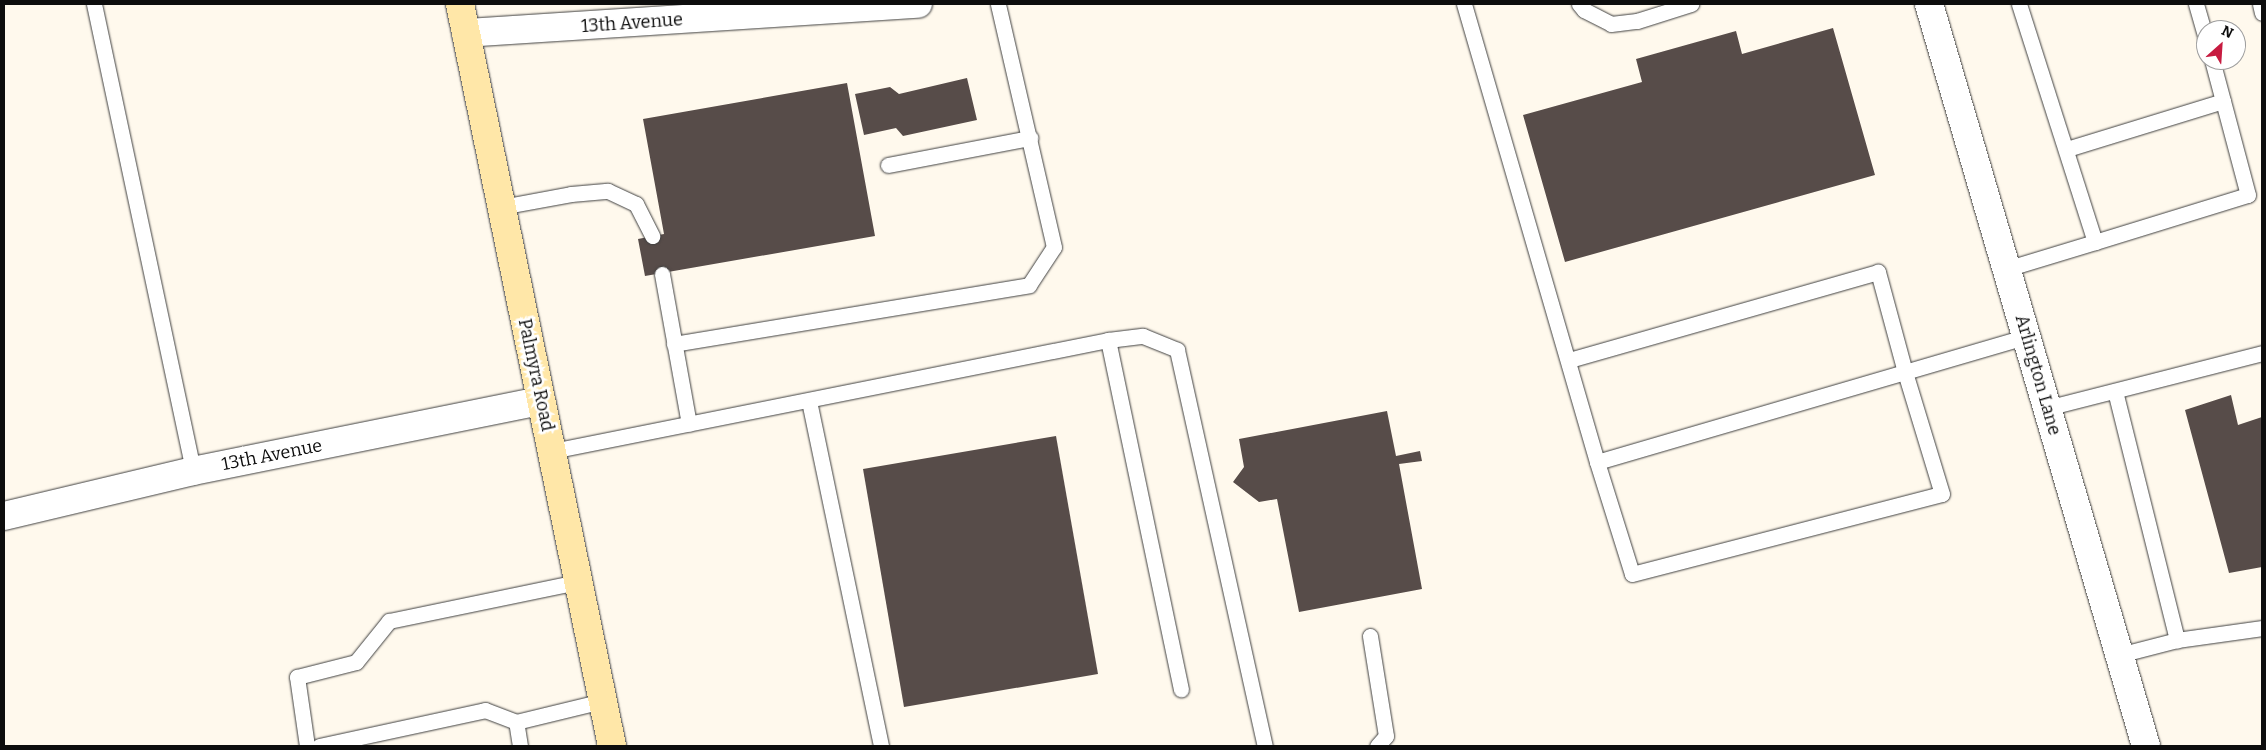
<!DOCTYPE html>
<style>
body{margin:0}
#map{position:relative;width:2266px;height:750px;overflow:hidden;background:#fff9ed;font-family:Bitter,serif}
div>[style]{position:absolute}
.building>*{inset:0;background:#574c49}
.roads{filter:drop-shadow(0 0 1px #404040) drop-shadow(0 0 1px #404040)}
.service>*{height:15px;margin:-7.5px;padding:0 7.5px;transform-origin:7.5px;border-radius:7.5px;background:#fff}
.minor>*{height:28px;margin:-14px;padding:0 14px;transform-origin:14px;border-radius:14px;background:#fff}
.secondary>*{height:28px;margin:-14px;padding:0 14px;transform-origin:14px;border-radius:14px;background:#ffe7a8}
span{translate:-50% -50%;white-space:nowrap;text-align:center;line-height:1.15;-webkit-text-stroke:5px #fff;paint-order:stroke}
.street-label{font-size:18px;color:#0d0d0d}
.frame{position:absolute;inset:0;border:5px solid #0d0d0d;pointer-events:none}
.north{position:absolute;left:2196px;top:20px;width:50px;height:50px;box-sizing:border-box;background:#fff;border:1px solid #9e9e9e;border-radius:50%;rotate:26deg;font-size:14px;font-weight:700;line-height:20px;text-align:center;color:#0d0d0d}
.north::after{content:'';display:block;margin:auto;width:18px;height:22px;background:#c71b40;clip-path:polygon(50% 0,100% 100%,50% 72%,0 100%)}
</style>
<div id="map">
<div class="building">
<div style="clip-path:polygon(1833px 28px,1875px 175px,1565px 262px,1523px 115px,1642px 82px,1636px 59px,1736px 31px,1742px 54px)"></div>
<div style="clip-path:polygon(967px 78px,977px 120px,903px 136px,896px 128px,864px 135px,855px 94px,890px 87px,899px 94px)"></div>
<div style="clip-path:polygon(847px 83px,875px 236px,645px 276px,638px 239px,664px 234px,643px 119px)"></div>
<div style="clip-path:polygon(2231px 395px,2238px 425px,2262px 417px,2262px 567px,2229px 573px,2185px 410px)"></div>
<div style="clip-path:polygon(1387px 411px,1396px 456px,1420px 451px,1422px 461px,1399px 464px,1422px 589px,1299px 612px,1277px 499px,1259px 502px,1233px 482px,1244px 467px,1239px 439px)"></div>
<div style="clip-path:polygon(1056px 436px,1098px 674px,904px 707px,863px 469px)"></div>
</div>
<div class="roads">
<div class="service">
<div style="left:94px;top:4px;width:477px;rotate:78deg"></div>
<div style="left:1464px;top:4px;width:477px;rotate:73.8deg"></div>
<div style="left:1597px;top:462px;width:117px;rotate:72.6deg"></div>
<div style="left:1632px;top:574px;width:320px;rotate:-14.5deg"></div>
<div style="left:1942px;top:494px;width:127px;rotate:-106.9deg"></div>
<div style="left:1905px;top:372px;width:104px;rotate:-105.1deg"></div>
<div style="left:1878px;top:272px;width:321px;rotate:164.1deg"></div>
<div style="left:1579px;top:4px;width:8px;rotate:50deg"></div>
<div style="left:1584px;top:10px;width:30px;rotate:27deg"></div>
<div style="left:1611px;top:24px;width:26px;rotate:-7deg"></div>
<div style="left:1637px;top:21px;width:57px;rotate:-17.5deg"></div>
<div style="left:2019px;top:4px;width:250px;rotate:72.3deg"></div>
<div style="left:2095px;top:242px;width:160px;rotate:-17.1deg"></div>
<div style="left:2248px;top:195px;width:97px;rotate:-104.9deg"></div>
<div style="left:2196px;top:4px;width:36px;rotate:74deg"></div>
<div style="left:2260px;top:4px;width:9px;rotate:77deg"></div>
<div style="left:2067px;top:149px;width:163px;rotate:-17.1deg"></div>
<div style="left:2223px;top:101px;width:42px;rotate:-105deg"></div>
<div style="left:888px;top:165px;width:145px;rotate:-10.8deg"></div>
<div style="left:501px;top:207px;width:71px;rotate:-10.5deg"></div>
<div style="left:571px;top:194px;width:37px;rotate:-5deg"></div>
<div style="left:608px;top:191px;width:31px;rotate:25deg"></div>
<div style="left:636px;top:204px;width:36px;rotate:63deg"></div>
<div style="left:2006px;top:269px;width:93px;rotate:-16.9deg"></div>
<div style="left:662px;top:274px;width:152px;rotate:79.8deg"></div>
<div style="left:1108px;top:340px;width:357px;rotate:78.2deg"></div>
<div style="left:674px;top:344px;width:360px;rotate:-9.4deg"></div>
<div style="left:1029px;top:285px;width:45px;rotate:-56.7deg"></div>
<div style="left:1054px;top:247px;width:249px;rotate:-103deg"></div>
<div style="left:2115px;top:391px;width:257px;rotate:76deg"></div>
<div style="left:809px;top:401px;width:352px;rotate:78.2deg"></div>
<div style="left:2047px;top:408px;width:222px;rotate:-14.3deg"></div>
<div style="left:552px;top:451px;width:567px;rotate:-11.29deg"></div>
<div style="left:1108px;top:340px;width:35px;rotate:-7deg"></div>
<div style="left:1143px;top:336px;width:37px;rotate:22deg"></div>
<div style="left:1177px;top:350px;width:406px;rotate:77.5deg"></div>
<div style="left:1597px;top:462px;width:449px;rotate:-16.3deg"></div>
<div style="left:1370px;top:636px;width:101px;rotate:80.9deg"></div>
<div style="left:1386px;top:736px;width:13px;rotate:132deg"></div>
<div style="left:2119px;top:655px;width:60px;rotate:-14.5deg"></div>
<div style="left:2177px;top:640px;width:86px;rotate:-8deg"></div>
<div style="left:307px;top:746px;width:70px;rotate:-98.2deg"></div>
<div style="left:297px;top:677px;width:61px;rotate:-14.3deg"></div>
<div style="left:356px;top:662px;width:53px;rotate:-51.2deg"></div>
<div style="left:389px;top:621px;width:193px;rotate:-11.7deg"></div>
<div style="left:319px;top:746px;width:170px;rotate:-12.2deg"></div>
<div style="left:485px;top:710px;width:33px;rotate:21deg"></div>
<div style="left:520px;top:746px;width:24px;rotate:-99deg"></div>
<div style="left:516px;top:722px;width:89px;rotate:-13.6deg"></div>
</div>
<div class="minor">
<div style="left:1929px;top:4px;width:773px;rotate:73.7deg"></div>
<div style="left:466px;top:33px;width:453px;rotate:-3.7deg"></div>
<div style="left:4px;top:516px;width:194px;rotate:-13.4deg"></div>
<div style="left:193px;top:471px;width:355px;rotate:-11.4deg"></div>
</div>
<div class="secondary">
<div style="left:460px;top:4px;width:757px;rotate:78.42deg"></div>
</div>
</div>
<div class="street-label">
<span style="left:632px;top:23px;rotate:-4deg">13th Avenue</span>
<span style="left:536px;top:375px;rotate:78deg">Palmyra Road</span>
<span style="left:2038px;top:375px;rotate:74deg">Arlington Lane</span>
<span style="left:272px;top:455px;rotate:-11deg">13th Avenue</span>
</div>
<div class="frame"></div>
<div class="north">N</div>
</div>
